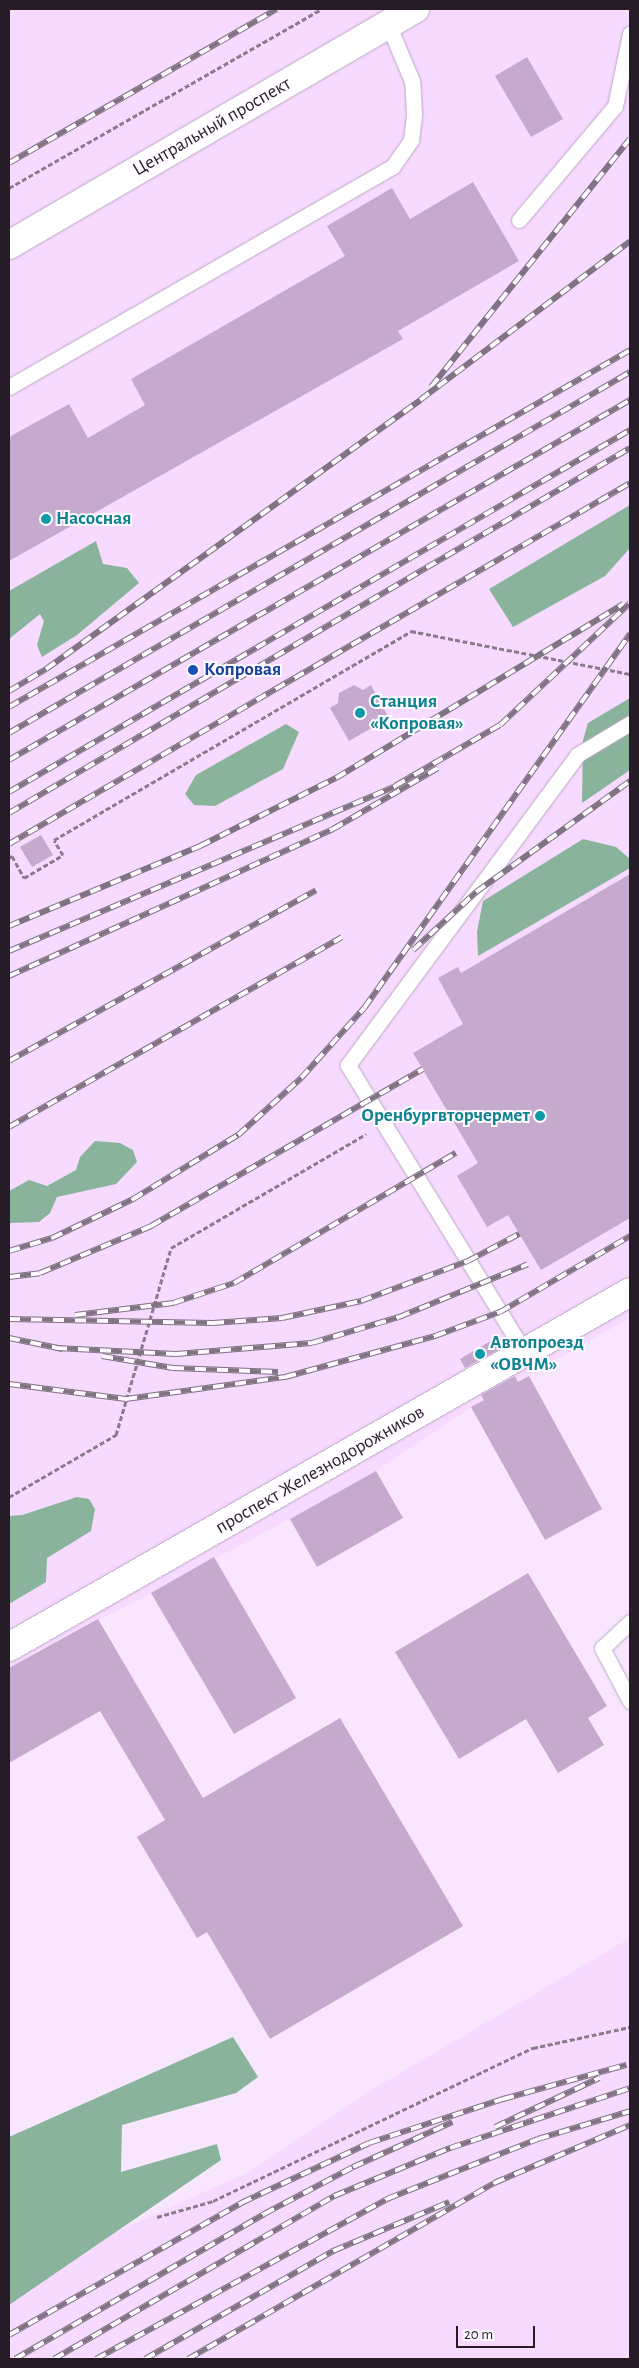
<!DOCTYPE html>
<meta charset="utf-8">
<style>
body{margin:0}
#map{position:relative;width:639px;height:2368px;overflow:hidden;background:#f8e6fe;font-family:"Alegreya Sans",sans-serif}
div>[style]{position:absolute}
.built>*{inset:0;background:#f6daff}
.forest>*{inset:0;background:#89b39a}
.building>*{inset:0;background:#c5aace}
.path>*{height:3px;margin-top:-1.5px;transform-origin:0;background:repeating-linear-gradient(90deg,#897c8d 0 5px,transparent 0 7.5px)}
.roads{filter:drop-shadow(0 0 1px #bda7c4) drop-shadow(0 0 1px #bda7c4)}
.service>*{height:15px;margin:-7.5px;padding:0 7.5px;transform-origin:7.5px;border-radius:7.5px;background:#fff}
.minor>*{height:28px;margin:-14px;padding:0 14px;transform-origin:14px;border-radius:14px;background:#fff}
.rail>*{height:5.5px;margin-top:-2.75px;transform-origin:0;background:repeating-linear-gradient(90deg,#fdf9ff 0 11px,#807383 0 22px);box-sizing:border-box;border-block:1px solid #807383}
.dots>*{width:14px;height:14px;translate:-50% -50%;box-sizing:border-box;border:2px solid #fdf9ff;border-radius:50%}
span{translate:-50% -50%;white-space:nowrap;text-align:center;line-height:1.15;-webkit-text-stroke:4px #fdf9ff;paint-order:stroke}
.street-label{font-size:19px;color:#251c27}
.culture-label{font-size:19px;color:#0d838f;font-weight:700}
.left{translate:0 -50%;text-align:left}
.right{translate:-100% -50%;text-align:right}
.transit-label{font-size:19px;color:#164399;font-weight:700}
.frame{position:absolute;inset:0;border:10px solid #251c27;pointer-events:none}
.scale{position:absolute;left:456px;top:2326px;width:79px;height:22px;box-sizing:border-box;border:2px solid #251c27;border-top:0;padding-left:6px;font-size:15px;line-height:18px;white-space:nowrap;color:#251c27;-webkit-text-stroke:4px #fdf9ff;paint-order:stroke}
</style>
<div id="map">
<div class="built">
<div style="clip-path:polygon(9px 9px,630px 9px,630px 1318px,472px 1407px,376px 1471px,290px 1519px,9px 1668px)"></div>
<div style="clip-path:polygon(630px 1938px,630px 2359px,9px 2359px,9px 2280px,249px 2172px,373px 2089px)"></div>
</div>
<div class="forest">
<div style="clip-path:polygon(630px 505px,630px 548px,605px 576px,513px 627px,489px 589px)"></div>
<div style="clip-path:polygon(96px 541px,103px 564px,127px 568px,139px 583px,77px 635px,42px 657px,37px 645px,44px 621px,40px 614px,9px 639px,9px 591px)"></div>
<div style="clip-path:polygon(630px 698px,630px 770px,582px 803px,583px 740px,588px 723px)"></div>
<div style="clip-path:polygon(286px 724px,299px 732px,283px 769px,215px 806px,194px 805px,185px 794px,196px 775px)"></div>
<div style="clip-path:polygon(583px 839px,616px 847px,630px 859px,630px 868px,478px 956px,477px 932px,483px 901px)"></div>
<div style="clip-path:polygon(95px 1141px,120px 1143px,133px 1150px,137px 1162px,116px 1184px,57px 1197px,50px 1213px,39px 1222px,9px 1223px,9px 1191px,29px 1180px,47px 1186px,76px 1170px,80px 1157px)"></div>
<div style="clip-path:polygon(77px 1497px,89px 1499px,95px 1509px,91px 1531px,47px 1558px,46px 1582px,9px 1604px,9px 1516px,22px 1515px)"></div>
<div style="clip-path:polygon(233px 2037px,258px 2077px,236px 2093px,122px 2125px,121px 2172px,217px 2144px,221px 2160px,9px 2305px,9px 2137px)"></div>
</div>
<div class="building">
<div style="clip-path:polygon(527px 57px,563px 119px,531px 137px,495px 76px)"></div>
<div style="clip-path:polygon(473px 182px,519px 261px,398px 331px,403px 339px,9px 561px,9px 437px,69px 404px,88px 438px,145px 405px,131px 379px,345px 256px,327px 226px,392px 188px,410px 219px)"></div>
<div style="clip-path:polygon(354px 685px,363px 690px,371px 685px,389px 718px,349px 741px,330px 708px,338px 703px,339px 693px)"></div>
<div style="clip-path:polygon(41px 835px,53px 855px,32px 867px,20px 847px)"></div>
<div style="clip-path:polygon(630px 874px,630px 1218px,541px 1270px,508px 1215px,487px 1227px,457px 1176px,478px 1163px,413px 1053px,463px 1024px,438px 978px,458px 967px,461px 973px)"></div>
<div style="clip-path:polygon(494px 1339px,500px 1349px,465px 1368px,460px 1359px)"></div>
<div style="clip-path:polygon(515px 1376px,518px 1382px,529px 1376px,602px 1509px,545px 1540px,471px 1407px,484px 1400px,481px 1395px)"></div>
<div style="clip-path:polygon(376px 1471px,403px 1518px,317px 1567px,290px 1519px)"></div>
<div style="clip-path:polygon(214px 1557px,296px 1698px,234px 1734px,151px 1593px)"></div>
<div style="clip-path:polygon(528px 1573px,607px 1706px,588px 1718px,604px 1745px,558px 1773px,526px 1719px,459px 1759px,395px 1652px)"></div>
<div style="clip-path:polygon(98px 1619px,203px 1798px,340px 1718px,463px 1926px,270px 2039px,207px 1932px,197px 1938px,137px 1837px,165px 1820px,100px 1711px,9px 1763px,9px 1668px)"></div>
</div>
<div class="path">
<div style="left:9px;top:188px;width:360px;rotate:-29.8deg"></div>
<div style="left:9px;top:858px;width:4px;rotate:-34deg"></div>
<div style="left:12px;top:856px;width:25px;rotate:61deg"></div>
<div style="left:24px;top:878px;width:45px;rotate:-30.5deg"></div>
<div style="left:63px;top:855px;width:17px;rotate:-121deg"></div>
<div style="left:54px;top:840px;width:414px;rotate:-30.3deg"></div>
<div style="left:411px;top:631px;width:223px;rotate:11.1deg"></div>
<div style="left:9px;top:1497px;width:124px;rotate:-30.1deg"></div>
<div style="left:116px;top:1435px;width:195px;rotate:-73.6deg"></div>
<div style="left:171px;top:1248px;width:226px;rotate:-30.3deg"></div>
<div style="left:157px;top:2217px;width:58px;rotate:-15.9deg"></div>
<div style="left:213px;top:2201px;width:355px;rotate:-25.6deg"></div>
<div style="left:533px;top:2048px;width:99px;rotate:-12.2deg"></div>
</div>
<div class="roads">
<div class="service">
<div style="left:519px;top:220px;width:149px;rotate:-49.9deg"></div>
<div style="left:615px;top:106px;width:74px;rotate:-78.2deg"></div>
<div style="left:9px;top:387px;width:443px;rotate:-29.9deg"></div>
<div style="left:393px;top:166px;width:32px;rotate:-55deg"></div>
<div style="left:411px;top:140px;width:26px;rotate:-83deg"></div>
<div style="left:414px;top:114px;width:33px;rotate:-93deg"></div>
<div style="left:412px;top:81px;width:62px;rotate:-112.8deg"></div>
<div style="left:525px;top:1353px;width:338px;rotate:-121.6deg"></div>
<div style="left:348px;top:1065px;width:385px;rotate:-53.5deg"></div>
<div style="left:577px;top:755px;width:62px;rotate:-31.1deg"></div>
<div style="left:630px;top:1622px;width:38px;rotate:137deg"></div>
<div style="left:602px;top:1648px;width:60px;rotate:62.2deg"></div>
</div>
<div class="minor">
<div style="left:9px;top:245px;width:470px;rotate:-30.2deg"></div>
<div style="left:9px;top:1647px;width:715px;rotate:-29.75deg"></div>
</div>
</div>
<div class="rail">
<div style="left:9px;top:163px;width:309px;rotate:-29.9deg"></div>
<div style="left:431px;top:387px;width:318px;rotate:-51.3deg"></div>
<div style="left:9px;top:691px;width:43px;rotate:-30.7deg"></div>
<div style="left:46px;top:669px;width:461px;rotate:-35.7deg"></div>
<div style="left:420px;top:400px;width:263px;rotate:-37.1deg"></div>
<div style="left:9px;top:707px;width:716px;rotate:-29.89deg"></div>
<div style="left:9px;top:733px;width:718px;rotate:-30.17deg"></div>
<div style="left:9px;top:760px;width:718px;rotate:-30.1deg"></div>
<div style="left:9px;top:792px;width:719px;rotate:-30.24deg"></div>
<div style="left:9px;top:813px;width:720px;rotate:-30.45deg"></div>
<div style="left:9px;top:844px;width:718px;rotate:-30.17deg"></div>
<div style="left:9px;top:926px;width:207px;rotate:-22.7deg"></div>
<div style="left:200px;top:846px;width:152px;rotate:-26.6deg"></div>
<div style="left:336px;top:778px;width:336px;rotate:-31.2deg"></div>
<div style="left:413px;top:950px;width:86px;rotate:-42.6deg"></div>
<div style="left:476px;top:892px;width:190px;rotate:-35.8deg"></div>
<div style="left:9px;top:951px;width:420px;rotate:-23.1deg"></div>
<div style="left:395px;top:786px;width:121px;rotate:-30.2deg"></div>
<div style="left:500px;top:725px;width:178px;rotate:-43.2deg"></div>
<div style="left:9px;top:976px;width:356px;rotate:-24.4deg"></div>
<div style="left:333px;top:829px;width:121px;rotate:-30.2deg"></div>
<div style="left:9px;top:1061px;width:351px;rotate:-29.1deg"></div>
<div style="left:9px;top:1127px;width:383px;rotate:-29.7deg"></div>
<div style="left:9px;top:1251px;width:45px;rotate:-16.8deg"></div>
<div style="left:52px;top:1238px;width:90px;rotate:-25.7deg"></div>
<div style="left:133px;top:1199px;width:123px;rotate:-31.4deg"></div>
<div style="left:238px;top:1135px;width:85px;rotate:-42.1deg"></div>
<div style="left:301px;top:1078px;width:94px;rotate:-48deg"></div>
<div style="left:364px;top:1008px;width:459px;rotate:-54.6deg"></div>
<div style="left:9px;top:1277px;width:31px;rotate:-7deg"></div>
<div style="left:40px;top:1273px;width:121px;rotate:-22.9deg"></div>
<div style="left:151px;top:1226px;width:314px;rotate:-30deg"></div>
<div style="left:75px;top:1315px;width:99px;rotate:-7deg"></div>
<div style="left:173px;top:1303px;width:64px;rotate:-18.2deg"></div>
<div style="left:234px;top:1283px;width:257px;rotate:-30.4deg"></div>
<div style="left:9px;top:1319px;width:204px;rotate:1.1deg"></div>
<div style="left:213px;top:1323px;width:69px;rotate:-4.1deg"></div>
<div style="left:282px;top:1318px;width:81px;rotate:-12.1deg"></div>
<div style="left:361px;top:1301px;width:114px;rotate:-20.5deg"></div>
<div style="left:468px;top:1261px;width:58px;rotate:-27.9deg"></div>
<div style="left:9px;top:1338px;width:55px;rotate:11.5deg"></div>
<div style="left:56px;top:1348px;width:120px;rotate:2.9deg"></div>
<div style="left:176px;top:1354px;width:136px;rotate:-4.6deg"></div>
<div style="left:312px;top:1343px;width:91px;rotate:-16.6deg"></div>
<div style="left:399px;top:1317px;width:139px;rotate:-22.3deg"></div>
<div style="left:102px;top:1356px;width:72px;rotate:9.6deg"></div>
<div style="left:173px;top:1368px;width:105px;rotate:2.2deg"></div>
<div style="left:9px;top:1384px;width:118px;rotate:7.3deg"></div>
<div style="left:126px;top:1399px;width:161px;rotate:-7.9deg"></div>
<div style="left:285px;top:1377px;width:156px;rotate:-15.3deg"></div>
<div style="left:435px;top:1336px;width:69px;rotate:-20.3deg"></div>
<div style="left:500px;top:1312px;width:151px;rotate:-30.3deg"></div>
<div style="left:495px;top:2127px;width:115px;rotate:-25.2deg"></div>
<div style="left:9px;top:2335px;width:267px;rotate:-29.6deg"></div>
<div style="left:241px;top:2203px;width:141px;rotate:-25.1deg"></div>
<div style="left:369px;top:2143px;width:141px;rotate:-18.2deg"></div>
<div style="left:503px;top:2099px;width:128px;rotate:-15.5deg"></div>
<div style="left:15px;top:2359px;width:288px;rotate:-30.2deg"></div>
<div style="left:264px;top:2214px;width:101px;rotate:-27.8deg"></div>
<div style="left:353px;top:2167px;width:109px;rotate:-24.4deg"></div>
<div style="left:54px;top:2359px;width:324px;rotate:-30.2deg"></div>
<div style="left:334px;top:2196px;width:126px;rotate:-22.5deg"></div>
<div style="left:450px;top:2148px;width:190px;rotate:-18.4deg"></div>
<div style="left:96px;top:2359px;width:332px;rotate:-28.8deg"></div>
<div style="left:387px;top:2199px;width:162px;rotate:-21.7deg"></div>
<div style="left:538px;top:2139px;width:96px;rotate:-16.9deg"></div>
<div style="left:145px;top:2359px;width:217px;rotate:-29.9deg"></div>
<div style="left:333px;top:2251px;width:126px;rotate:-22.9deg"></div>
<div style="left:188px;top:2359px;width:353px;rotate:-29.9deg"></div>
<div style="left:494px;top:2183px;width:148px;rotate:-23.1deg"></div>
</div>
<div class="dots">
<div style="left:46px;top:519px;background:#0f9aa8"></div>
<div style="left:193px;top:670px;background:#1a4fb4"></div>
<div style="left:360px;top:713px;background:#0f9aa8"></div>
<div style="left:540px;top:1116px;background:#0f9aa8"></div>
<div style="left:480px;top:1354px;background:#0f9aa8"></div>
</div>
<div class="street-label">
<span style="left:212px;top:127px;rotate:-30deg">Центральный проспект</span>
<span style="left:320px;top:1470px;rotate:-30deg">проспект Железнодорожников</span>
</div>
<div class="culture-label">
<span class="left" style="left:56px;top:519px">Насосная</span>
<span class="left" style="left:370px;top:713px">Станция<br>«Копровая»</span>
<span class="right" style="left:530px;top:1116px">Оренбургвторчермет</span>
<span class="left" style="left:490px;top:1354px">Автопроезд<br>«ОВЧМ»</span>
</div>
<div class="transit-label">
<span class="left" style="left:204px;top:670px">Копровая</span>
</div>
<div class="frame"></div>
<div class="scale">20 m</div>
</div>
